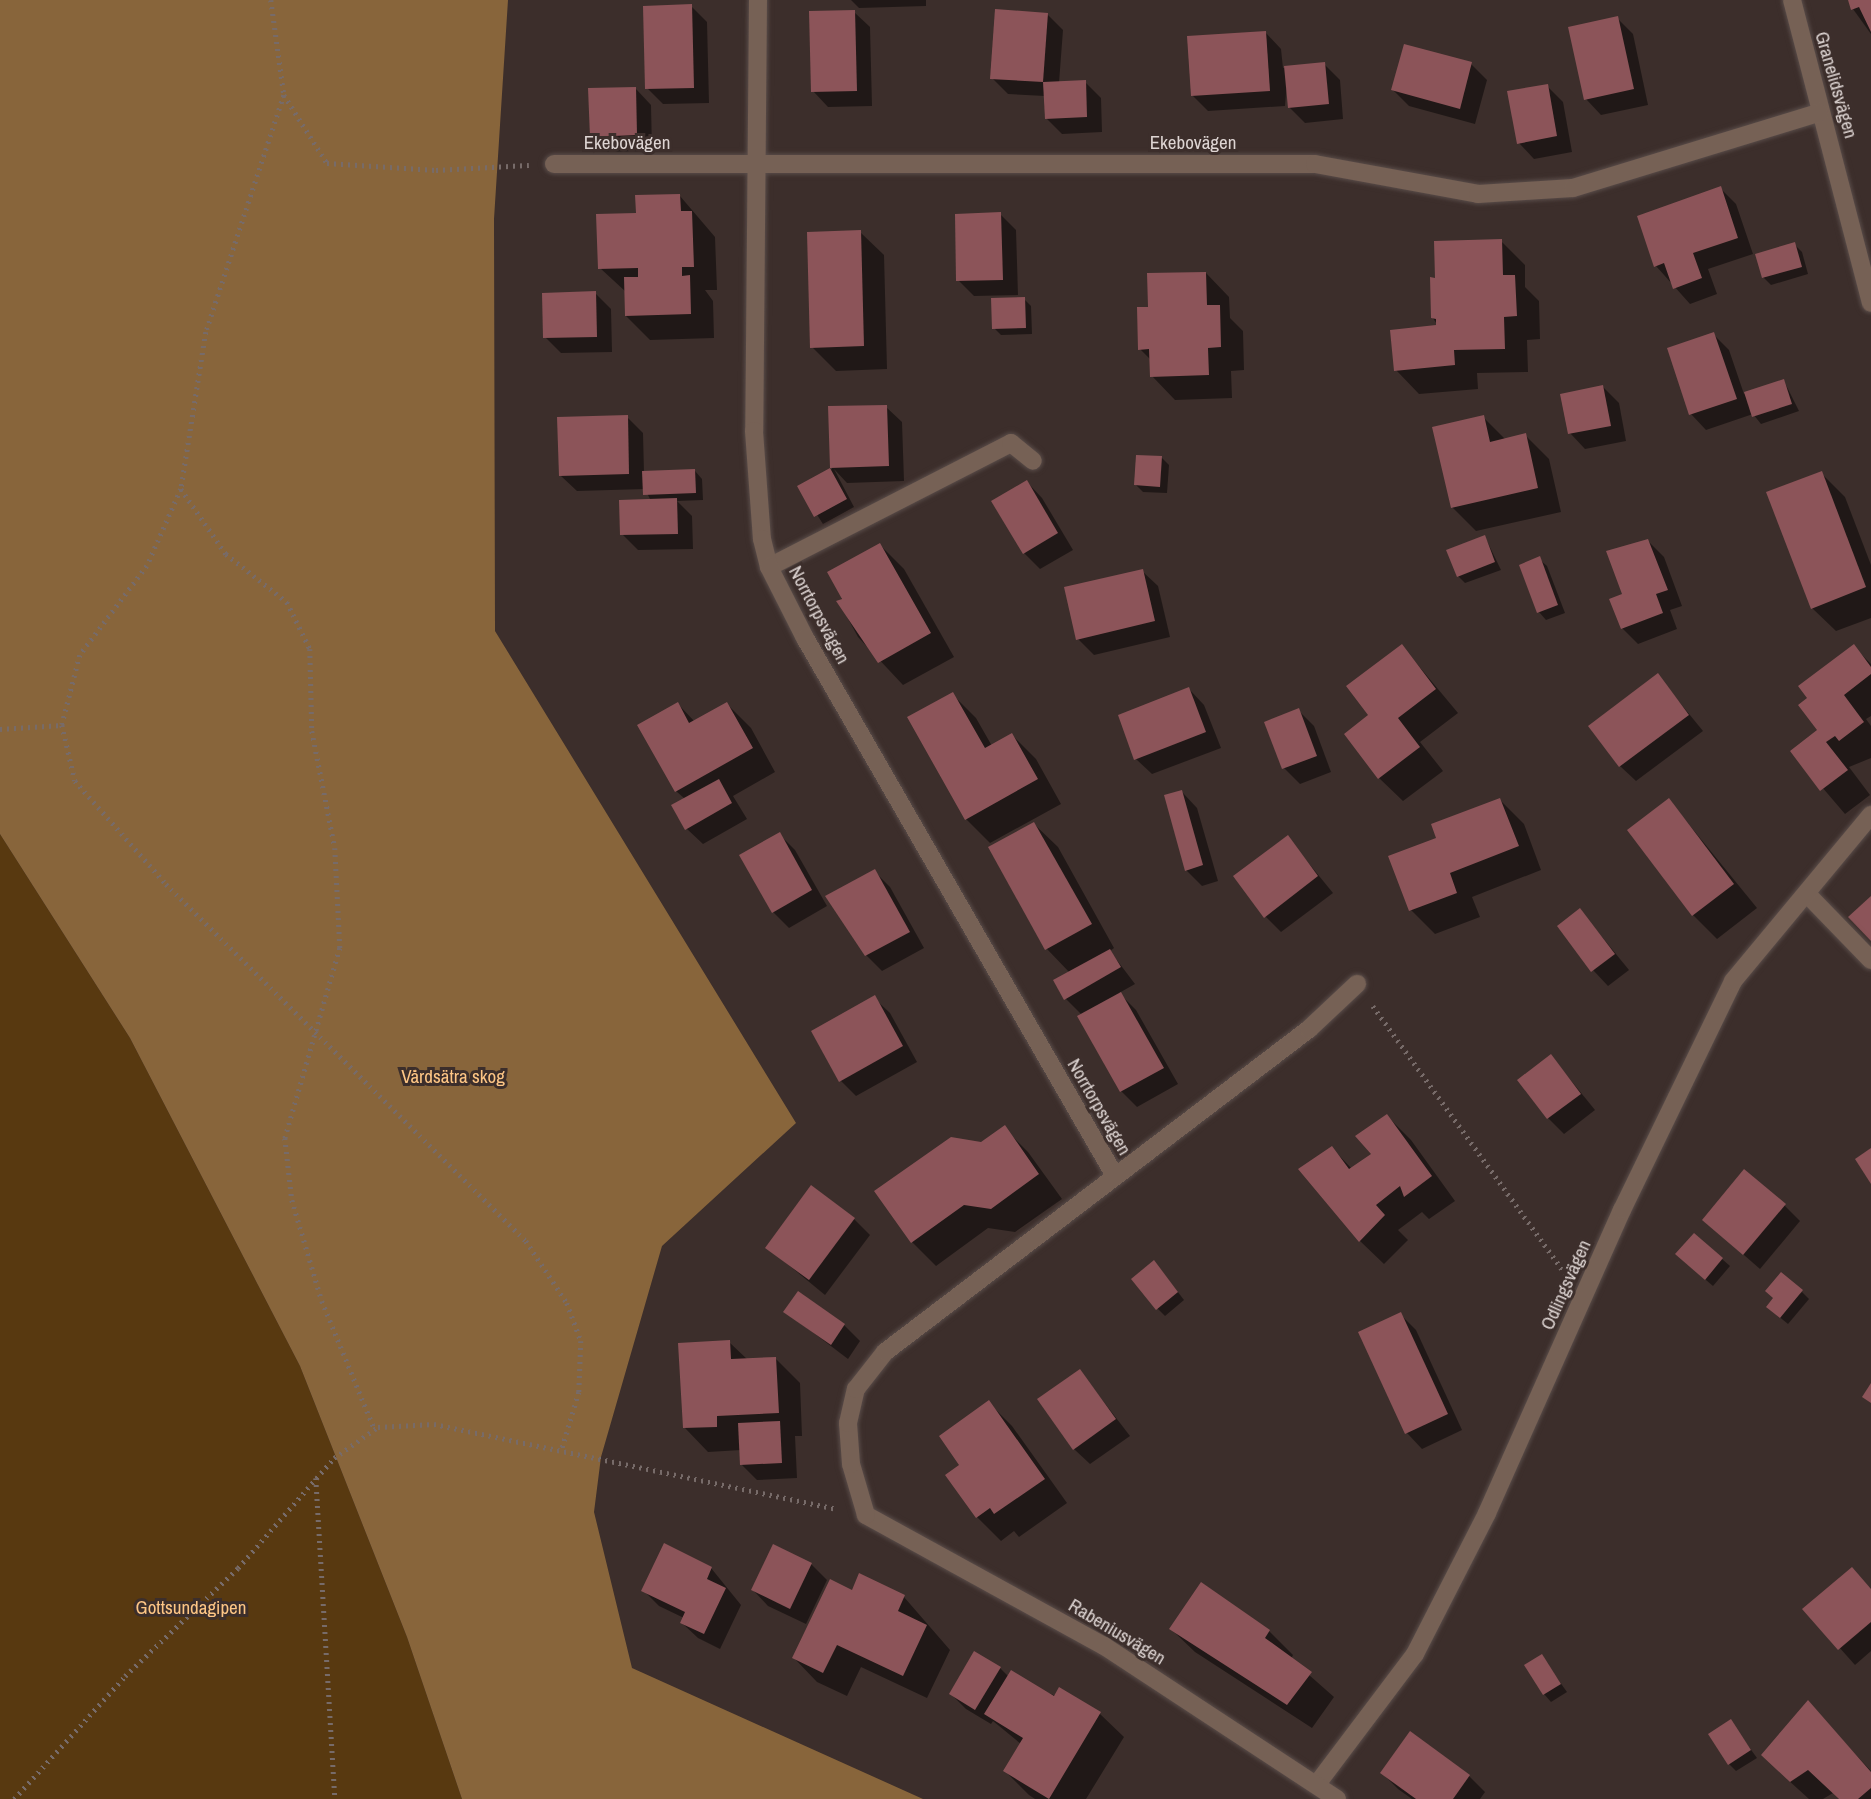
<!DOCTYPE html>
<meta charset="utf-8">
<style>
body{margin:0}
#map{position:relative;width:1871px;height:1799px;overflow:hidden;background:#3c2e2b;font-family:"Archivo Narrow",sans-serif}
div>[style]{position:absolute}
.green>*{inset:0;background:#583910}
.forest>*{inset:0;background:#88653b}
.shadow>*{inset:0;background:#0007}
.building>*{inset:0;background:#8c5459}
.path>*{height:4.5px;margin-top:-2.25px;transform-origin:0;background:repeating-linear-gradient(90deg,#776b69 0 2px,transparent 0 7px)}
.roads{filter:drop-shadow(0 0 2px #594c49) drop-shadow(0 0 2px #594c49)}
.service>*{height:18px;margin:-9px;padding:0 9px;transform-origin:9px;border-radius:9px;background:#766155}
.minor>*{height:18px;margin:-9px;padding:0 9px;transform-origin:9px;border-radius:9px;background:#766155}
span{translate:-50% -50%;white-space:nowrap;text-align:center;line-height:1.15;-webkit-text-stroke:6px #3c2e2b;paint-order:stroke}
.street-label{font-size:19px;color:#ded5d3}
.park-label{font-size:19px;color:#fec685}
</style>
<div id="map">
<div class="green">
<div style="clip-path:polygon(0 834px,130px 1038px,300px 1366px,407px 1637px,462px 1799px,0 1799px)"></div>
</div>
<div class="forest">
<div style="clip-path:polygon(0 0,508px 0,494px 219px,495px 631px,796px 1123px,662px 1246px,601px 1457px,594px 1512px,632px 1668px,923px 1799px,462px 1799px,407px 1637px,300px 1366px,130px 1038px,0 834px)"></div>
</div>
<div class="shadow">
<div style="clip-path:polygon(851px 0,926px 0,926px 6px,859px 8px)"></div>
<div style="clip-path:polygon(1850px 0,1871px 0,1871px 34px,1853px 9px)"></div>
<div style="clip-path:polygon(691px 6px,707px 22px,709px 103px,663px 104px,647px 88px)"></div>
<div style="clip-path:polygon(854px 12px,870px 27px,872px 106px,828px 107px,813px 91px)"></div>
<div style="clip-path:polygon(1047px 14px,1063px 30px,1059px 83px,1085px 82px,1101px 98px,1102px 132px,1062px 134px,1046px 118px,1045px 96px,1008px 94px,992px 78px)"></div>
<div style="clip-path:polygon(1617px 18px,1633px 34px,1648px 105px,1601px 115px,1586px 99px)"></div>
<div style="clip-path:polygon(1266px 33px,1281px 49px,1283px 68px,1324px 64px,1340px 80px,1343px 119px,1305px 123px,1289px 107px,1287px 81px,1285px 106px,1208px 111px,1192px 95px)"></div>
<div style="clip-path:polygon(1471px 64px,1487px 80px,1475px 124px,1409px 106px,1393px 90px)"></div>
<div style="clip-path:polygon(1547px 86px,1563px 102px,1572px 152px,1534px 159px,1519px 143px)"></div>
<div style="clip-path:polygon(636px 89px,651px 105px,652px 151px,607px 152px,592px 136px)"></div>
<div style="clip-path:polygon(1720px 188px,1736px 204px,1753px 254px,1708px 269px,1717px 294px,1690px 304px,1656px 266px)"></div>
<div style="clip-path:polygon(680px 196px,715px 237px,717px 290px,705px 290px,713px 301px,714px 338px,650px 340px,626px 316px,626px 292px,600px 268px)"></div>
<div style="clip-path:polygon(1000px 214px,1016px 230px,1018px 295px,974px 296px,958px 280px)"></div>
<div style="clip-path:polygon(860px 232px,884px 255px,887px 369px,836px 371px,812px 347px)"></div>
<div style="clip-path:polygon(1501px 241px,1525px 265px,1525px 287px,1539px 301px,1540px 339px,1527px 340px,1528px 372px,1477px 373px,1478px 389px,1419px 394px,1396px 370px,1438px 326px,1433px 318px,1437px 279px)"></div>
<div style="clip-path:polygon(1794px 244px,1802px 252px,1808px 274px,1771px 285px,1763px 277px)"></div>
<div style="clip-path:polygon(1206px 273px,1229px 297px,1230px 318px,1243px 331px,1244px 370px,1231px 371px,1232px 398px,1175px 400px,1152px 376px,1151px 360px,1140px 349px)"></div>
<div style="clip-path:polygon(595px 293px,611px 309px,612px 352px,561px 353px,545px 337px)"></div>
<div style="clip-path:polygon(1024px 299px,1031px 306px,1032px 334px,1001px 335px,994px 328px)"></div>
<div style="clip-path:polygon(1713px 334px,1729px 350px,1744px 394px,1784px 381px,1799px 411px,1761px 424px,1753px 414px,1706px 430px,1691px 414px)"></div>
<div style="clip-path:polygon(1603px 387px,1619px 403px,1626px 441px,1585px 449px,1570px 433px)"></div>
<div style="clip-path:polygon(886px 407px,902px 422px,904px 481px,847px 483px,834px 469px,854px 507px,823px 524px,799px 487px,832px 469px,830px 408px)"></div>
<div style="clip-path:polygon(627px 417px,643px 433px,644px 473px,695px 471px,702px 479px,703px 500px,677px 501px,692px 516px,693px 549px,638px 550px,622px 534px,651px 501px,645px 489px,577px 491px,561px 476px)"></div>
<div style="clip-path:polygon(1483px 417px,1506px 440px,1525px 435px,1549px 459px,1561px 512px,1476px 531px,1452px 507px)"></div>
<div style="clip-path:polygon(1161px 457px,1169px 465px,1167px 493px,1143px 492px,1136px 485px)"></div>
<div style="clip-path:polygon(1821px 473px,1845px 497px,1871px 565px,1871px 618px,1836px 631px,1812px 608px)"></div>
<div style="clip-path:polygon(1027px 482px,1042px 498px,1073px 550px,1040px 569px,1024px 553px)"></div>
<div style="clip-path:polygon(1485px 537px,1501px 570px,1465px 583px,1458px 576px)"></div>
<div style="clip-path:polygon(1648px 541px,1664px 557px,1682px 606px,1670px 610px,1677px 629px,1638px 644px,1622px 628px,1624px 595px)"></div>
<div style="clip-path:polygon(880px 545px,904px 569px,954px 657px,903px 685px,858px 637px,839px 602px)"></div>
<div style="clip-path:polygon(1539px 559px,1547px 566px,1565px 613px,1546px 620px,1539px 612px,1521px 566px)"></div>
<div style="clip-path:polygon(1142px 571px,1158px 586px,1170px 637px,1094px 655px,1078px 639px)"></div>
<div style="clip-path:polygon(1402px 646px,1458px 713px,1420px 742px,1443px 771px,1403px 801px,1379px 778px)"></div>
<div style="clip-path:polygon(1854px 647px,1871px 664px,1871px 716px,1866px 719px,1871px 726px,1871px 758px,1849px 767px,1870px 795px,1845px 814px,1792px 752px,1820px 731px,1809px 698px)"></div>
<div style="clip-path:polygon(1658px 676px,1703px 731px,1636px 781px,1620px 766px)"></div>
<div style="clip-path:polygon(1189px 689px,1204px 705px,1221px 748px,1152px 774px,1136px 759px)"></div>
<div style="clip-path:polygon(952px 694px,976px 718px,992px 746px,1012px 735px,1036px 759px,1061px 804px,990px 843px,966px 819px,909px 718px)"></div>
<div style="clip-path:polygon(678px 704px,695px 722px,727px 704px,751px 728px,775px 772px,733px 796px,747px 819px,703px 844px,687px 829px,685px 799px,676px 791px)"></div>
<div style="clip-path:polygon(1298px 710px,1314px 726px,1331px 772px,1300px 784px,1284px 768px)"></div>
<div style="clip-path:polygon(1182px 792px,1197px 808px,1218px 881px,1202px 886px,1186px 870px)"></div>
<div style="clip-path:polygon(1500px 800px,1524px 824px,1541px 870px,1472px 897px,1480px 917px,1435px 934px,1411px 910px)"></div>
<div style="clip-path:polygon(1669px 800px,1757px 908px,1717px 939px,1693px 915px,1629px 830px)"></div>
<div style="clip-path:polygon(1034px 824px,1058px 847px,1114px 948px,1110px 951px,1135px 984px,1119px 993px,1136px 1010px,1178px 1084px,1137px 1107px,1121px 1091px,1082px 1015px,1065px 998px,1070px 973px,1047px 949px)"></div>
<div style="clip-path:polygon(779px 834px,795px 850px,827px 906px,789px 928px,773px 912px)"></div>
<div style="clip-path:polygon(1288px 838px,1333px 893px,1281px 932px,1265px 916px)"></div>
<div style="clip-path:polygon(874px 871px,890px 887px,924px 948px,882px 971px,866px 955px)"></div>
<div style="clip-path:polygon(1580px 910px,1629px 970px,1608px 986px,1593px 970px)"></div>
<div style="clip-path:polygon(874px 998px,890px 1013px,917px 1062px,856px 1096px,841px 1081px)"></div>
<div style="clip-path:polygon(1551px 1056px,1595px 1110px,1564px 1134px,1548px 1118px)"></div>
<div style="clip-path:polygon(1387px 1116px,1411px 1140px,1455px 1201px,1429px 1219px,1422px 1212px,1398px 1230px,1408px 1240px,1384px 1264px,1360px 1241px,1332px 1148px,1352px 1169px,1373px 1154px)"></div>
<div style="clip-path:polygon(1004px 1128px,1028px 1152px,1062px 1199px,1015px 1232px,988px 1228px,936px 1266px,912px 1242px,982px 1144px)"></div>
<div style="clip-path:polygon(1784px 1205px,1800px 1221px,1760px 1269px,1704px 1220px)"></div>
<div style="clip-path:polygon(854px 1219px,870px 1235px,825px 1295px,768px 1248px)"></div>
<div style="clip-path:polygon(1722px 1259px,1730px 1266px,1713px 1286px,1685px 1262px)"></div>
<div style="clip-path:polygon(1161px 1270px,1184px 1300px,1165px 1316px,1157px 1308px)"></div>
<div style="clip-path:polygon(1802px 1292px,1809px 1299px,1788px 1324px,1776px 1314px)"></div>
<div style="clip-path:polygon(786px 1312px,844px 1325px,860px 1341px,848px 1359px)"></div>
<div style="clip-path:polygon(1400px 1314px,1416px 1330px,1462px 1430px,1422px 1449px,1407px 1433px,1360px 1333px)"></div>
<div style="clip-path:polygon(729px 1342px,748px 1360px,776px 1359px,800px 1383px,802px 1436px,795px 1436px,797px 1478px,757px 1480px,742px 1465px,741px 1450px,708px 1452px,685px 1428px)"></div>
<div style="clip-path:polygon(1080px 1371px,1130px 1436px,1090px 1464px,1074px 1449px)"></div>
<div style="clip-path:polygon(989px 1403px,1012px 1426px,1067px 1503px,1019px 1537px,1014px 1531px,1001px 1541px,977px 1517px,962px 1465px)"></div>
<div style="clip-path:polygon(811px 1564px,827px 1580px,806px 1624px,768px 1606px,753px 1590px)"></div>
<div style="clip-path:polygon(711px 1568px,741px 1605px,720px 1649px,698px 1638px,682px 1623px,684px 1618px,659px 1606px,643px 1590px)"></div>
<div style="clip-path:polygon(1871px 1589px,1871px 1651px,1855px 1665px,1805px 1609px)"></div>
<div style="clip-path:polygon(852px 1592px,904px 1597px,950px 1650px,927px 1698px,861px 1667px,847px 1696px,817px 1682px,794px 1658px)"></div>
<div style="clip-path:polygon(1171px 1629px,1269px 1631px,1293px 1655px,1291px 1659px,1334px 1697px,1312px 1728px,1195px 1652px)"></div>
<div style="clip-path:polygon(1541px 1656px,1567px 1692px,1551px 1702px,1544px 1694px)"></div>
<div style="clip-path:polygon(1000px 1668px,1009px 1677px,1100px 1714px,1124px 1737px,1086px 1799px,1035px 1799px,1029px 1795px,1005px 1771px,1021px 1744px,993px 1721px,991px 1724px,966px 1709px,951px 1694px)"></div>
<div style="clip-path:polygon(1808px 1703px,1871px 1771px,1871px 1799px,1839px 1799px,1833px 1793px,1823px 1799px,1809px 1799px,1787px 1779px)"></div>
<div style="clip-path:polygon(1730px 1721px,1757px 1758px,1736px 1771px,1729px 1764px)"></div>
<div style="clip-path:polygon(1410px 1734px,1469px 1776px,1485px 1792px,1480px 1799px,1412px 1799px,1398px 1789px,1382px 1773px)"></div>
</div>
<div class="building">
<div style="clip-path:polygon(1848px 0,1871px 0,1871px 32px,1859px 7px,1851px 10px)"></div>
<div style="clip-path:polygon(692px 4px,694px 88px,645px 89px,643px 6px)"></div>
<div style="clip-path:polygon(995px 9px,1048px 13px,1043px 82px,990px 79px)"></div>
<div style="clip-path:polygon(855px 10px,857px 91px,811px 92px,809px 11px)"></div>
<div style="clip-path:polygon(1618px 16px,1634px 89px,1584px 100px,1568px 27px)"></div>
<div style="clip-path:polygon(1266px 31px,1270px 91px,1191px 96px,1187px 36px)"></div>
<div style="clip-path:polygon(1404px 44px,1472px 62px,1460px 109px,1391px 90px)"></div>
<div style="clip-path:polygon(1325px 62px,1329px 104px,1288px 108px,1284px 66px)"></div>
<div style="clip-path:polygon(1086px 80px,1087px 117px,1045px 119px,1043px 82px)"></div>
<div style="clip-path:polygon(1548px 84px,1557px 136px,1517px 144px,1507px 91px)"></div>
<div style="clip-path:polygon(636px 87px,637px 135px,590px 137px,588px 88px)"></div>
<div style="clip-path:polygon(1721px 186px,1738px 238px,1693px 253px,1702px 278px,1673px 289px,1664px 263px,1654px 267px,1637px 216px)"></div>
<div style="clip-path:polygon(680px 194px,681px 211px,692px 211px,694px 267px,682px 267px,682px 276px,690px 275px,691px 314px,625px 316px,624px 277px,638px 277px,638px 268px,598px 269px,596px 214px,636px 213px,635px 195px)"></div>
<div style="clip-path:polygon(1001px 212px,1003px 280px,956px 281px,955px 214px)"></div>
<div style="clip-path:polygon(861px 230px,864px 346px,810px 348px,807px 232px)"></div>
<div style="clip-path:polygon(1502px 239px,1503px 275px,1515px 275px,1517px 316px,1504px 317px,1505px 349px,1454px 350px,1455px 365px,1394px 371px,1390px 330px,1436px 325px,1436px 319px,1431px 318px,1430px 277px,1435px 278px,1434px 241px)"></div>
<div style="clip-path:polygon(1795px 242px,1802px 267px,1762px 278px,1755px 254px)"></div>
<div style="clip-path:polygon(1206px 272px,1207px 305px,1220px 305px,1221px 347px,1208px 348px,1209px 375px,1150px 377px,1149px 349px,1138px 350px,1137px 307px,1148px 307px,1147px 273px)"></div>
<div style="clip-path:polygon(596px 291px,597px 337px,543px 338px,542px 293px)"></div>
<div style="clip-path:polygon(1025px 297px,1026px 328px,992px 329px,991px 298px)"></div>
<div style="clip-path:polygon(1714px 332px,1737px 399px,1689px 415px,1667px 348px)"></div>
<div style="clip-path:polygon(1784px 379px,1792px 404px,1752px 417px,1744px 392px)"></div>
<div style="clip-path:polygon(1603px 385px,1611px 426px,1568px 434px,1560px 394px)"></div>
<div style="clip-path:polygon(887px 405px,889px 466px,830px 468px,847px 499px,814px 517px,797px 486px,830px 468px,828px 406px)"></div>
<div style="clip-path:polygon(628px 415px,629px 474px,559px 476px,557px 417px)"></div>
<div style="clip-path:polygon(1484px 415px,1490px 442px,1526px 433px,1538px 488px,1451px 508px,1432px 427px)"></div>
<div style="clip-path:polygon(1136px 455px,1162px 456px,1160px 487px,1134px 485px)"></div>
<div style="clip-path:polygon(695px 469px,696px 493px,643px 495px,642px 471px)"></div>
<div style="clip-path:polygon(1822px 471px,1866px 587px,1811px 609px,1766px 492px)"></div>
<div style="clip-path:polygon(1027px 480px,1058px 533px,1023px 554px,991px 501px)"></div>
<div style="clip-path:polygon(677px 498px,678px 534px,620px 535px,619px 500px)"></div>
<div style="clip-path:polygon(1485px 535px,1495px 562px,1457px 577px,1446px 550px)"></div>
<div style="clip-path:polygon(1648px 539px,1668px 590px,1656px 594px,1663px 613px,1621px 629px,1609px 599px,1622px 594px,1606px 551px)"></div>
<div style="clip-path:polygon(880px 543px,931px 633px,878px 663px,836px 601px,842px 599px,827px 572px)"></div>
<div style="clip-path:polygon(1540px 556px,1558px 605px,1537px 613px,1519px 565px)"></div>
<div style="clip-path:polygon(1143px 569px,1155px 621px,1076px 640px,1064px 587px)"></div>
<div style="clip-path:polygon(1402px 644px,1436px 689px,1398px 718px,1420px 747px,1378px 779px,1344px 734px,1368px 715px,1346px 686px)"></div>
<div style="clip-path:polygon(1854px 644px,1871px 667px,1871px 674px,1844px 695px,1864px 722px,1839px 741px,1835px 736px,1826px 742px,1848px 770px,1820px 791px,1790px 751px,1817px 730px,1798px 705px,1807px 698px,1798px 686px)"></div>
<div style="clip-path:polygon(1658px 673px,1689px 715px,1619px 767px,1588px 726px)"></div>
<div style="clip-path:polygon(1189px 687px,1206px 732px,1134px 760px,1118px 715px)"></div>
<div style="clip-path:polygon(953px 692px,985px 748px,1012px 733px,1038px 779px,965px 820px,907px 717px)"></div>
<div style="clip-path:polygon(678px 702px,689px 723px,727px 702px,753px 748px,675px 792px,637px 725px)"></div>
<div style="clip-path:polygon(1299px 708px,1317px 756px,1282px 769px,1264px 722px)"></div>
<div style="clip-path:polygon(719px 779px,732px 803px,685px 830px,671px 805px)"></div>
<div style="clip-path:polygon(1182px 790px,1203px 865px,1185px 871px,1164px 795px)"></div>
<div style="clip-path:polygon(1500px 798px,1519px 846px,1450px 873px,1457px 893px,1409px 911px,1388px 856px,1436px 838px,1431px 824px)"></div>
<div style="clip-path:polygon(1669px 798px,1734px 884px,1692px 916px,1627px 830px)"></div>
<div style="clip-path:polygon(1034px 822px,1092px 924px,1045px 950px,988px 847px)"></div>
<div style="clip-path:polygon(780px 832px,812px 890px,772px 913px,739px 855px)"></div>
<div style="clip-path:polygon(1288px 835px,1318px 876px,1264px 918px,1233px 876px)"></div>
<div style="clip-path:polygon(875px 869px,910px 932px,865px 956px,825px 896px)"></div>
<div style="clip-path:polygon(1871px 896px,1871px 941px,1848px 917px)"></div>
<div style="clip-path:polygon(1580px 908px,1615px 954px,1591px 972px,1557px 926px)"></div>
<div style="clip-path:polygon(1110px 949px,1121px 967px,1064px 1000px,1053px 980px)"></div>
<div style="clip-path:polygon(1121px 992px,1164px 1068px,1120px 1092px,1077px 1016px)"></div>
<div style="clip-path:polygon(875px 995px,903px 1046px,839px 1082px,811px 1031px)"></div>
<div style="clip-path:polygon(1551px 1054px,1581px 1094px,1547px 1119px,1517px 1080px)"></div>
<div style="clip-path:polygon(1387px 1114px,1432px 1176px,1404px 1197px,1400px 1186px,1376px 1205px,1385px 1215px,1359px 1242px,1298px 1169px,1332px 1146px,1349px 1169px,1371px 1154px,1355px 1136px)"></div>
<div style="clip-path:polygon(1005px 1125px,1039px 1174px,991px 1209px,964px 1205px,911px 1243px,874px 1191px,951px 1137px,981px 1142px)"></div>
<div style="clip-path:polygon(1871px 1148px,1871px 1184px,1855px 1159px)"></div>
<div style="clip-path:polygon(1744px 1169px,1786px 1204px,1743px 1255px,1702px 1220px)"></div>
<div style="clip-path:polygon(811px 1185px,855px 1218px,809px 1280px,765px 1248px)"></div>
<div style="clip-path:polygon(1694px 1233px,1723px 1258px,1705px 1280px,1675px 1254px)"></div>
<div style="clip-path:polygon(1154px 1260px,1178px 1292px,1156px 1310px,1131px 1279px)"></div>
<div style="clip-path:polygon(1781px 1272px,1803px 1290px,1780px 1318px,1766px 1307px,1773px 1298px,1765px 1291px)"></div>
<div style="clip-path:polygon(798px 1291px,845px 1324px,831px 1345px,783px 1312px)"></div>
<div style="clip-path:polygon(1401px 1312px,1448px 1414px,1405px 1434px,1358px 1332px)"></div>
<div style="clip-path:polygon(730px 1340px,731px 1359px,776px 1357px,779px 1413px,717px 1416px,717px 1427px,683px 1428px,678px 1343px)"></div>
<div style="clip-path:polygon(1080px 1369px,1116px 1419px,1073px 1450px,1037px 1399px)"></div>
<div style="clip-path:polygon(1871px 1383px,1871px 1403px,1862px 1397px)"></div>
<div style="clip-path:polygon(989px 1400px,1045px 1479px,994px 1514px,990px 1508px,976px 1518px,945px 1475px,959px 1465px,939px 1436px)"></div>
<div style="clip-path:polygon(780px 1421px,782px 1463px,740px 1465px,738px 1423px)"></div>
<div style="clip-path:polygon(664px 1543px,712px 1567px,707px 1579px,726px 1588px,704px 1634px,680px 1623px,685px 1612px,641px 1591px)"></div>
<div style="clip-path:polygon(773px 1544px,812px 1563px,790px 1609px,751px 1590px)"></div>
<div style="clip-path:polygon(1852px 1567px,1871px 1589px,1871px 1622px,1838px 1650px,1802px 1609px)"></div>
<div style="clip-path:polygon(859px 1573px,905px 1595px,898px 1611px,927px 1625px,903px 1676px,837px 1645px,823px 1673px,792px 1658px,830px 1579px,852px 1590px)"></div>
<div style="clip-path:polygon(1201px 1582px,1270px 1630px,1265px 1638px,1312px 1672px,1287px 1705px,1169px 1629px)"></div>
<div style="clip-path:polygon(974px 1651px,1001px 1667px,975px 1710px,949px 1694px)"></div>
<div style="clip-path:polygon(1542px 1654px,1561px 1684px,1543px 1695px,1524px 1665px)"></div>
<div style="clip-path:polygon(1011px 1670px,1054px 1696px,1059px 1687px,1101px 1712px,1049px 1799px,1003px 1771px,1023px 1738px,984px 1714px)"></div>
<div style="clip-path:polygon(1808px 1700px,1871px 1772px,1871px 1788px,1858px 1799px,1839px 1799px,1808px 1770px,1790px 1782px,1761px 1755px)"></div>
<div style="clip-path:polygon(1731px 1719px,1751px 1750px,1728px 1765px,1708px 1734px)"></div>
<div style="clip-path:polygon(1410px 1731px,1470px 1775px,1453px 1799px,1416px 1799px,1380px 1773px)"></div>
</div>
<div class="path">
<div style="left:271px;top:0;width:96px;rotate:82.2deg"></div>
<div style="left:284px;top:95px;width:80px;rotate:57.7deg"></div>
<div style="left:327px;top:163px;width:109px;rotate:3.7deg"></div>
<div style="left:436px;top:170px;width:93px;rotate:-3.1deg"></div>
<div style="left:284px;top:95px;width:250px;rotate:108.2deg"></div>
<div style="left:206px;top:332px;width:159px;rotate:99deg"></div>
<div style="left:181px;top:489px;width:84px;rotate:113.8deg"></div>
<div style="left:147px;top:566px;width:111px;rotate:127deg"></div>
<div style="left:80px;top:655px;width:72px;rotate:104.4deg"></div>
<div style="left:62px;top:725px;width:57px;rotate:76.9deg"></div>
<div style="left:75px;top:781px;width:137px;rotate:48.5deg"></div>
<div style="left:166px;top:884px;width:507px;rotate:44.76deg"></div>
<div style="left:526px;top:1241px;width:74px;rotate:56.5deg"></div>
<div style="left:567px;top:1303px;width:40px;rotate:69.8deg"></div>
<div style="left:581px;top:1341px;width:51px;rotate:92.2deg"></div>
<div style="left:579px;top:1392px;width:59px;rotate:106.6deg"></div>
<div style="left:181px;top:489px;width:79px;rotate:55.3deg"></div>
<div style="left:226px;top:554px;width:78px;rotate:38.2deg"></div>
<div style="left:287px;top:602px;width:52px;rotate:63.9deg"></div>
<div style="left:310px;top:649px;width:82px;rotate:88.6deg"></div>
<div style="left:312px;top:731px;width:119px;rotate:78.9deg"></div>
<div style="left:335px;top:848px;width:100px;rotate:87.1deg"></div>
<div style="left:340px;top:948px;width:198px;rotate:106.1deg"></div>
<div style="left:285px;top:1138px;width:62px;rotate:83.6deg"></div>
<div style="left:292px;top:1200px;width:105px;rotate:73.5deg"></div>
<div style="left:322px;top:1301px;width:139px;rotate:67.7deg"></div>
<div style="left:0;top:729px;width:62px;rotate:-3.7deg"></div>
<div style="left:1373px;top:1006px;width:331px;rotate:54.3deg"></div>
<div style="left:316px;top:1478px;width:322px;rotate:86.6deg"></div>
<div style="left:14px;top:1799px;width:166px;rotate:-47.9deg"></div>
<div style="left:125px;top:1676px;width:156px;rotate:-43.7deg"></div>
<div style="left:238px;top:1568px;width:146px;rotate:-48.9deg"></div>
<div style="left:334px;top:1458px;width:54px;rotate:-35.2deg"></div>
<div style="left:378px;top:1427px;width:56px;rotate:-3.1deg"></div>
<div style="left:434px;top:1424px;width:412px;rotate:11.9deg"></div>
</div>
<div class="roads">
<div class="service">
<div style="left:769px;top:567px;width:272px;rotate:-27.1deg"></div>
<div style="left:1011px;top:443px;width:28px;rotate:39deg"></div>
<div style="left:1807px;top:894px;width:92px;rotate:45.9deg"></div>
</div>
<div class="minor">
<div style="left:758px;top:0;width:431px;rotate:90.5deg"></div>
<div style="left:754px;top:431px;width:108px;rotate:85.8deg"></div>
<div style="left:762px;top:539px;width:29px;rotate:76deg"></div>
<div style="left:769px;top:567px;width:80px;rotate:63.1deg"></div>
<div style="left:805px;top:638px;width:621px;rotate:60.05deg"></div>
<div style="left:1792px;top:0;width:313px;rotate:75.4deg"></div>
<div style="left:554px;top:164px;width:761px"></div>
<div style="left:1315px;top:164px;width:166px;rotate:10.4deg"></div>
<div style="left:1478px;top:194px;width:95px;rotate:-3.6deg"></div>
<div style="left:1573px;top:188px;width:257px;rotate:-17deg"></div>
<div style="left:1317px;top:1784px;width:163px;rotate:-53deg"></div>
<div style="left:1415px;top:1654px;width:158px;rotate:-62.9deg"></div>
<div style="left:1487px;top:1513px;width:332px;rotate:-66deg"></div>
<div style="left:1622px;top:1210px;width:254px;rotate:-64.1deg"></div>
<div style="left:1733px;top:981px;width:216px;rotate:-50.3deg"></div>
<div style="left:1337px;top:1799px;width:279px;rotate:-146.7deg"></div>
<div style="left:1104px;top:1646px;width:272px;rotate:-151.2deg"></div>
<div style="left:866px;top:1515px;width:53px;rotate:-106.4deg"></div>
<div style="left:851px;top:1464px;width:41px;rotate:-94.2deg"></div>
<div style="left:848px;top:1423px;width:35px;rotate:-77deg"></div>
<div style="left:856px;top:1389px;width:47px;rotate:-51.9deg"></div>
<div style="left:885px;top:1352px;width:533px;rotate:-37.3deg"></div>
<div style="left:1309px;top:1029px;width:66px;rotate:-43.2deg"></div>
</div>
</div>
<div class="street-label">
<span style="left:1836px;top:85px;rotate:74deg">Granelidsvägen</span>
<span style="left:627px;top:143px">Ekebovägen</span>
<span style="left:1193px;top:143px">Ekebovägen</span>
<span style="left:819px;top:615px;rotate:62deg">Norrtorpsvägen</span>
<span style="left:1099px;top:1107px;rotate:60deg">Norrtorpsvägen</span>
<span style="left:1566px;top:1285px;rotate:-66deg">Odlingsvägen</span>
<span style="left:1117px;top:1632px;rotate:31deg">Rabeniusvägen</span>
</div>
<div class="park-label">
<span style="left:453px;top:1077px">Vårdsätra skog</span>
<span style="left:191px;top:1608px">Gottsundagipen</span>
</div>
</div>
